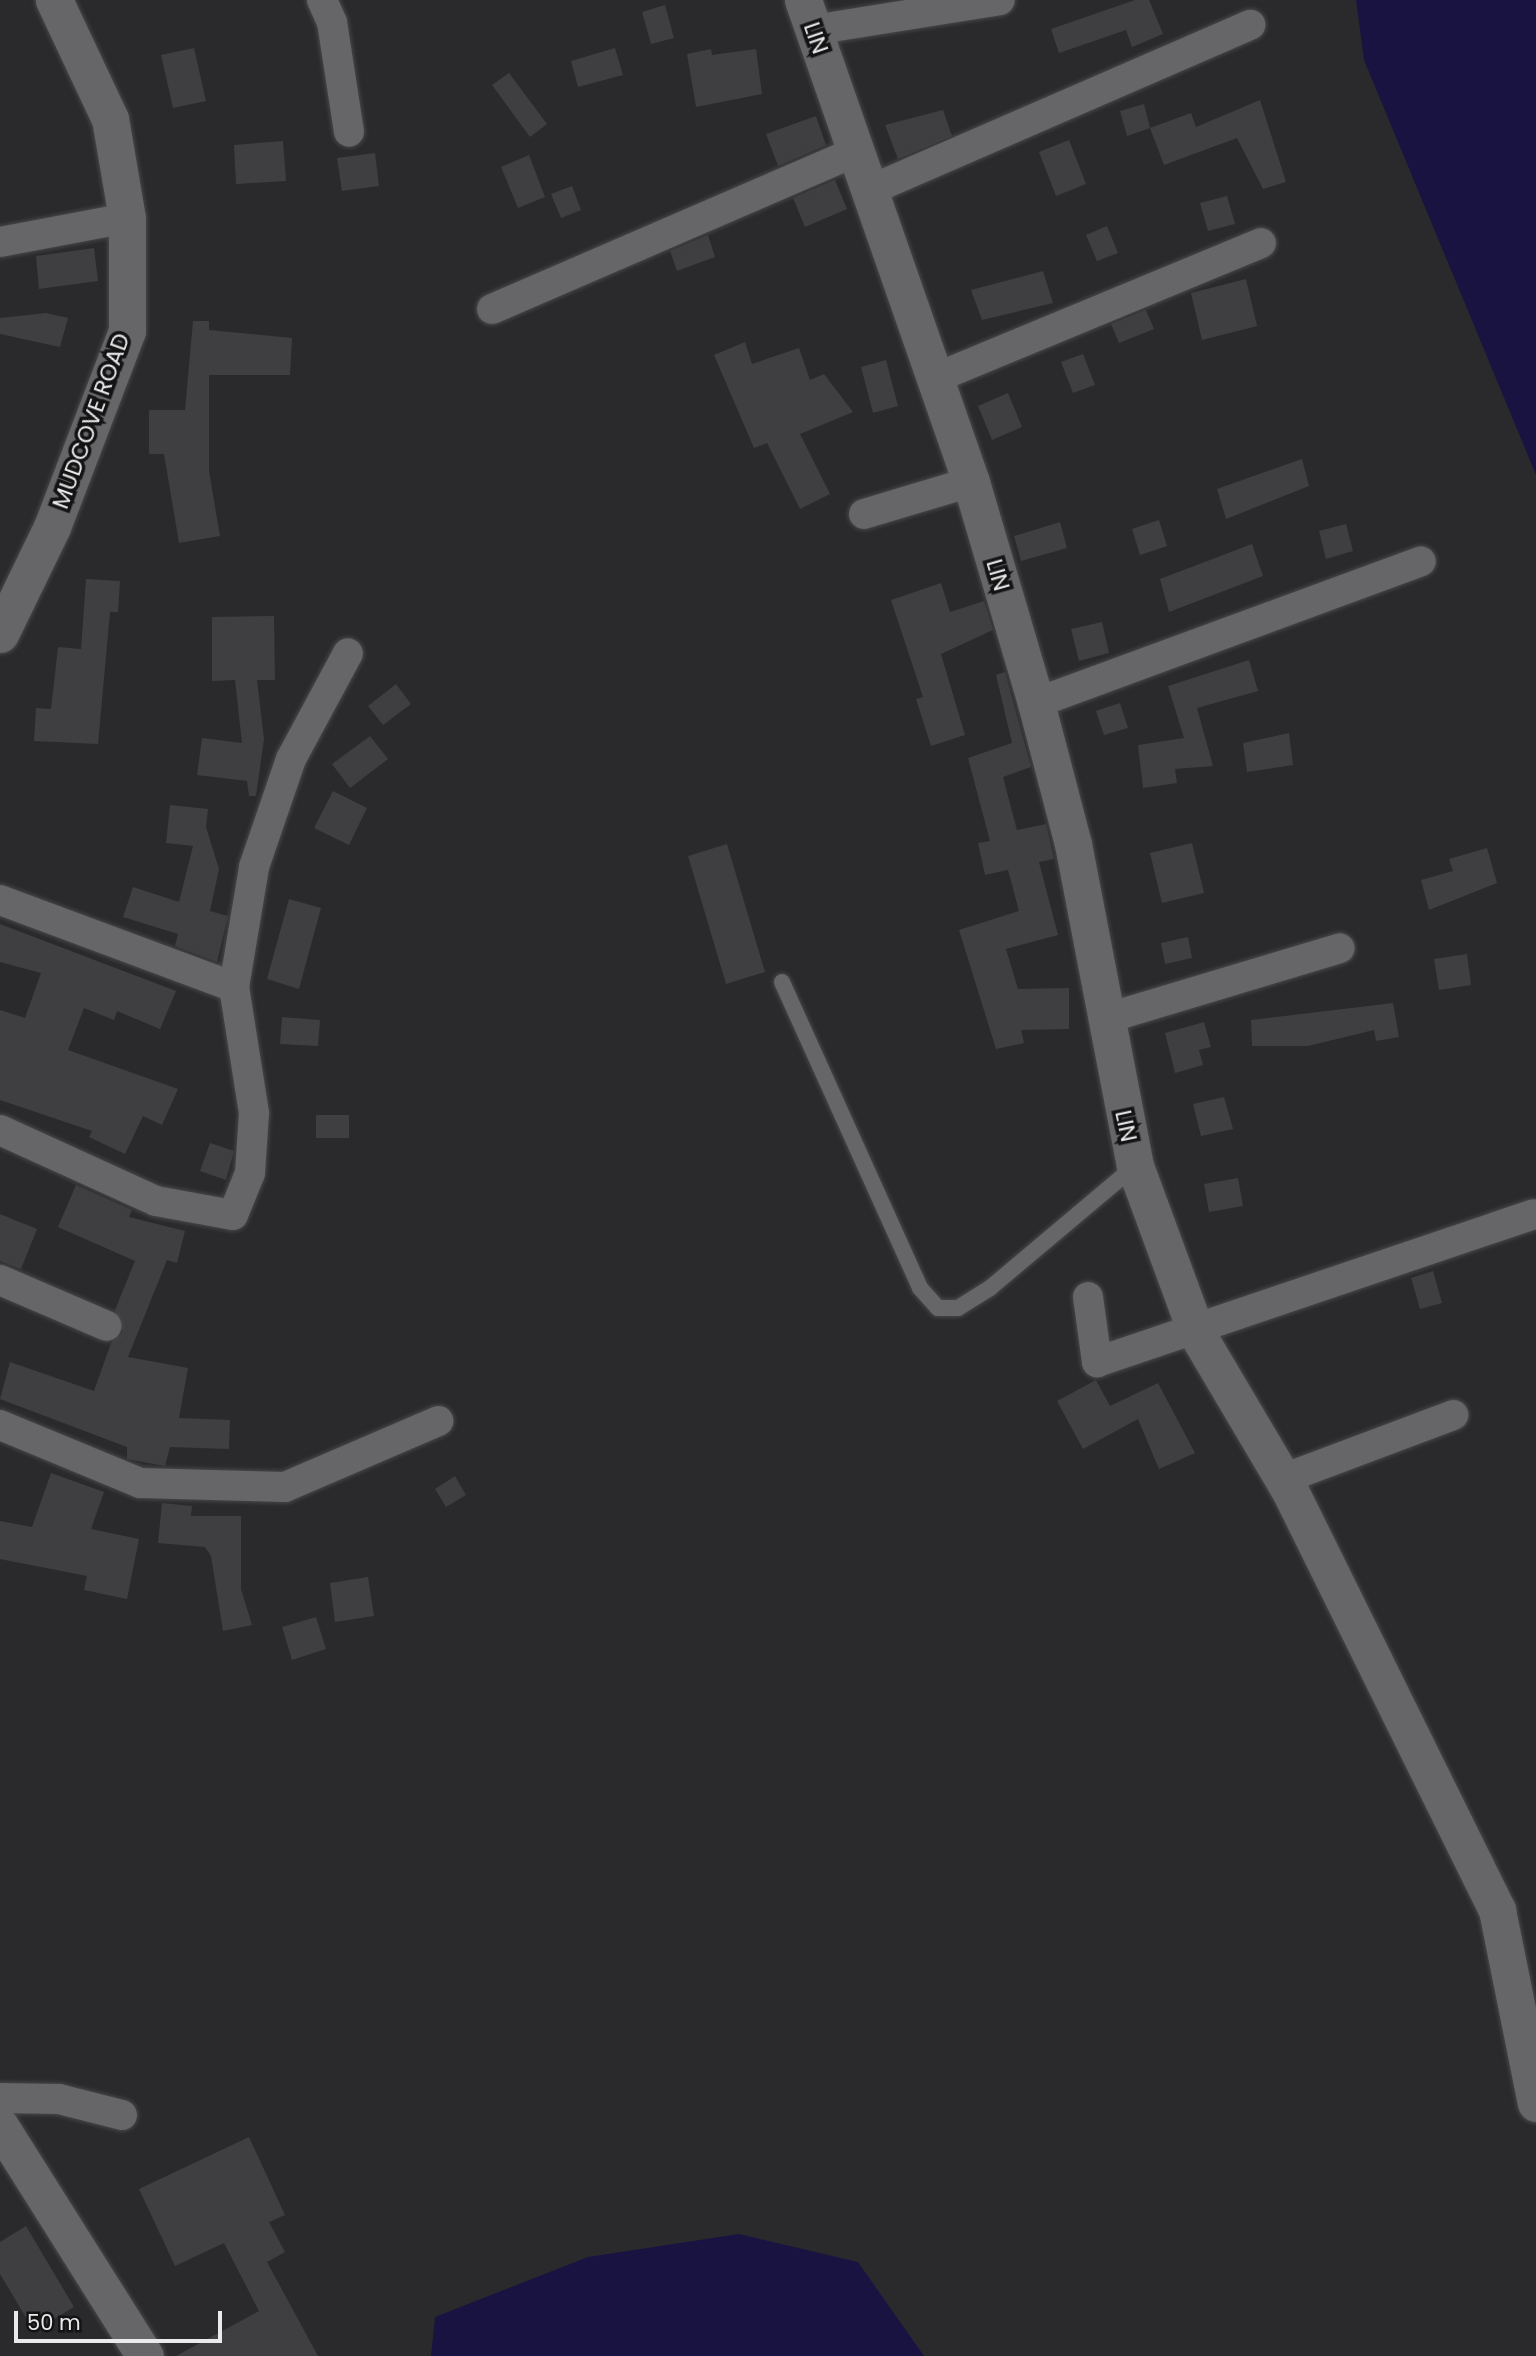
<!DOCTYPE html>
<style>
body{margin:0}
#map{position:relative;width:1536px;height:2356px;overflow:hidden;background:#2a2a2d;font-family:Poppins,sans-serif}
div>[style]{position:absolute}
.water>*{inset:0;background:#191341}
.building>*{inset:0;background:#3f3f42}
.roads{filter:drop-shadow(0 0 2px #474749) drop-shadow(0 0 2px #474749)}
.service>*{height:16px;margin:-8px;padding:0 8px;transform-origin:8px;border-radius:8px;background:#666669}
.minor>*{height:30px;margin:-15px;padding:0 15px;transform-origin:15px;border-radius:15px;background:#666669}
.tertiary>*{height:37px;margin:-18.5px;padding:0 18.5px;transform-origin:18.5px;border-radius:18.5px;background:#666669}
span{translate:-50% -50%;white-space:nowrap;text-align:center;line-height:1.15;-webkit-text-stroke:7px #131314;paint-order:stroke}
.street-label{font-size:23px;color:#eaeaec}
.scale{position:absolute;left:14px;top:2311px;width:208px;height:32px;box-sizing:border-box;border:4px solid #eaeaec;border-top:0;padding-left:9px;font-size:21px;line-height:24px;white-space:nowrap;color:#eaeaec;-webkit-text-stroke:5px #131314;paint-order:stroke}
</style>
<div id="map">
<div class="water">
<div style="clip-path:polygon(1356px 0,1536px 0,1536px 475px,1364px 60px)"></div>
<div style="clip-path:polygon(739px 2234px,858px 2262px,924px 2356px,431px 2356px,435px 2317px,588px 2257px)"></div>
</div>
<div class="building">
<div style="clip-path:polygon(1135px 0,1149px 0,1163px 34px,1132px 47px,1126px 30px,1059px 53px,1051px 29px)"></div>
<div style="clip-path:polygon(665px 5px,674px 38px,651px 44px,642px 12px)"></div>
<div style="clip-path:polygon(194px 48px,206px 101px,173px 108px,161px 55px)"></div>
<div style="clip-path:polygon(615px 48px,623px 75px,578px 87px,571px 61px)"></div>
<div style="clip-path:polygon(711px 49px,712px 55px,756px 49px,762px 94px,696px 107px,687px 54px)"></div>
<div style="clip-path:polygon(509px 73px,547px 124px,530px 137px,492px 85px)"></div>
<div style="clip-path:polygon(1260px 100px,1286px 182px,1263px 189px,1237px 138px,1164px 165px,1150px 128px,1191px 113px,1196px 127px)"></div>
<div style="clip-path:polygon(1144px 104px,1150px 128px,1127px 136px,1120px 111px)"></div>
<div style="clip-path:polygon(943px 110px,952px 136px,898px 159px,885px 125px)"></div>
<div style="clip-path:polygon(816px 116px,826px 145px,778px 166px,766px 134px)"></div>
<div style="clip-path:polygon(1069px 140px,1086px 184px,1056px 196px,1039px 152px)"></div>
<div style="clip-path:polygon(283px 141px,286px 181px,236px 184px,234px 145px)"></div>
<div style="clip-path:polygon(375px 153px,379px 186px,342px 191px,337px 158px)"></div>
<div style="clip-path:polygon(529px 155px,545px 197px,518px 208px,501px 167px)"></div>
<div style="clip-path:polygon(835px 180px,847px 209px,805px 227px,793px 198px)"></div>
<div style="clip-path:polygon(572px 186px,581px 210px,561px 218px,551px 194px)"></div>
<div style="clip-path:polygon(1227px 196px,1235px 224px,1208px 231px,1200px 203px)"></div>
<div style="clip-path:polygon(1107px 226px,1118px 253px,1097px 261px,1086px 235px)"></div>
<div style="clip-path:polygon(708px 235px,715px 257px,677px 271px,670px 251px)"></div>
<div style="clip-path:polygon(94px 248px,98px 281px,39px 289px,36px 256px)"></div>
<div style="clip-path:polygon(1043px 271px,1053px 303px,982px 320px,971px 290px)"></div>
<div style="clip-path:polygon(1246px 279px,1257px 326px,1202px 340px,1191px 293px)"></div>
<div style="clip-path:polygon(1146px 310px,1154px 329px,1119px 343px,1111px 324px)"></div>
<div style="clip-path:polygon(46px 313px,68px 318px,60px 347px,0 334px,0 318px)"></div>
<div style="clip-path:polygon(193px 321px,209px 321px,209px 330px,292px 338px,290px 375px,209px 375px,209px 471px,220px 536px,179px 543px,164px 454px,149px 454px,149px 410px,185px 410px)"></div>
<div style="clip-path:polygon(745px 342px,752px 364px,799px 348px,810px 380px,824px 374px,853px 412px,800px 434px,830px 494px,800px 509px,767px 443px,754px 448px,714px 355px)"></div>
<div style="clip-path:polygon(1083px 354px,1095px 385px,1073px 393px,1061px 362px)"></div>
<div style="clip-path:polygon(886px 360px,898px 406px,873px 413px,861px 367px)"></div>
<div style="clip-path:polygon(1008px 393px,1022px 427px,992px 440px,978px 406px)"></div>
<div style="clip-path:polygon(1302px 459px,1309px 486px,1226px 519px,1217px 489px)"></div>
<div style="clip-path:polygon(1159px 520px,1167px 546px,1140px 555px,1132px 529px)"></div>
<div style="clip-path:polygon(1060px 522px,1067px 548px,1021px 561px,1014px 536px)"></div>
<div style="clip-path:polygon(1346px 524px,1353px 551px,1326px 559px,1319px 531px)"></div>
<div style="clip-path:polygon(1252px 544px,1263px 576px,1169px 612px,1160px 579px)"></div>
<div style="clip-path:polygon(86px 579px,120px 581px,118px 612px,110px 612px,98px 744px,34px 741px,36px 708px,51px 709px,58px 647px,81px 649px)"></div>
<div style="clip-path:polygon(941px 583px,950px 612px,984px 601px,993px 630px,941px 654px,965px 735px,931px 746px,916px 699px,923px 697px,891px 600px)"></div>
<div style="clip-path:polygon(274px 616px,275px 680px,257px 680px,264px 739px,256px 796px,249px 796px,247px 781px,197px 775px,202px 738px,242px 743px,235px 680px,212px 681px,212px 617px)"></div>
<div style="clip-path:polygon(1102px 622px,1109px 653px,1079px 661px,1071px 629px)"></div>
<div style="clip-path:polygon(1249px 660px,1258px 691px,1197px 708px,1213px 766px,1175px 769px,1177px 783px,1143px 788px,1138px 745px,1184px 738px,1168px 686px)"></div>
<div style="clip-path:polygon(1005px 672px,1031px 767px,1003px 777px,1017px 830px,1046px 824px,1054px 859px,1039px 862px,1058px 935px,1006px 949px,1018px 989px,1069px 988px,1069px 1029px,1021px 1030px,1024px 1043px,996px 1049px,959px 930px,1019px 911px,1008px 870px,985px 875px,978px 843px,990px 841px,968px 758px,1012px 743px,996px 675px)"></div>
<div style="clip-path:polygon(396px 684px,411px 704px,383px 725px,368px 706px)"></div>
<div style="clip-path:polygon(1120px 703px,1128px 728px,1104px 735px,1096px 711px)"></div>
<div style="clip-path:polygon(1289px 733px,1293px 765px,1247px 772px,1243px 743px)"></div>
<div style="clip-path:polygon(370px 736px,388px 759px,350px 788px,332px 764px)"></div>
<div style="clip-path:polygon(333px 791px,367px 808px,349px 845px,314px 828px)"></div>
<div style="clip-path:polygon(170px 805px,208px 809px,206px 827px,219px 869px,210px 911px,228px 916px,217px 962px,175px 946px,178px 934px,123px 917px,133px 887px,179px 902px,193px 846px,166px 843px)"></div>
<div style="clip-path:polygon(1192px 843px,1204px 893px,1162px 903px,1150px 853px)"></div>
<div style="clip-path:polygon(727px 844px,765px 972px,726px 984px,688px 856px)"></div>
<div style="clip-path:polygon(1487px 848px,1497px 883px,1429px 910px,1421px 880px,1453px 871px,1449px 859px)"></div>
<div style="clip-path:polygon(289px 899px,321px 908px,299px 989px,267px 979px)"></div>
<div style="clip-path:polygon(0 924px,176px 991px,160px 1029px,117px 1011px,114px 1020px,84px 1008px,68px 1050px,178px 1089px,162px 1125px,143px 1116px,125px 1154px,89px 1137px,92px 1131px,0 1100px,0 1010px,25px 1018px,41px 973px,0 962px)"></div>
<div style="clip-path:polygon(1188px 937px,1192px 958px,1165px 964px,1161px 943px)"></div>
<div style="clip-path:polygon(1467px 954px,1471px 985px,1439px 990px,1434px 959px)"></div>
<div style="clip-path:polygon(1393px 1003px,1399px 1037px,1376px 1041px,1374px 1030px,1308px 1046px,1252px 1046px,1251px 1020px)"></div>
<div style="clip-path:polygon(282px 1017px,320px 1020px,318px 1046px,280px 1044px)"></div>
<div style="clip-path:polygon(1204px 1022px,1211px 1047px,1199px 1050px,1203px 1065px,1175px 1073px,1165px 1033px)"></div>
<div style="clip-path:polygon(1224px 1097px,1233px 1129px,1201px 1136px,1193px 1104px)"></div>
<div style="clip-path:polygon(316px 1115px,349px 1115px,349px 1138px,316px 1138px)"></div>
<div style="clip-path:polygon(210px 1143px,234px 1151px,226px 1180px,200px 1171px)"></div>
<div style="clip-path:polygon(1238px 1178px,1243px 1206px,1209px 1212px,1204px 1184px)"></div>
<div style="clip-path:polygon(76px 1185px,132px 1210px,129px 1217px,185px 1231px,177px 1263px,167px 1260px,128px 1357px,188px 1368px,179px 1418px,230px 1420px,229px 1449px,170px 1447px,165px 1466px,127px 1459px,127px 1447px,0 1399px,10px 1362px,94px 1391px,111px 1343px,123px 1332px,115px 1310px,135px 1261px,58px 1227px)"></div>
<div style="clip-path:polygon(0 1214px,37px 1229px,21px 1269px,0 1261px)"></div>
<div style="clip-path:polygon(1433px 1271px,1442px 1303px,1420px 1309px,1411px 1278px)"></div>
<div style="clip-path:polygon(1096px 1380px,1110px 1406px,1158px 1383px,1195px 1453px,1159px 1469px,1138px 1419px,1083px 1449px,1057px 1401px)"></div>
<div style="clip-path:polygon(51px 1473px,104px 1492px,91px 1529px,139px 1539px,127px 1599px,84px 1590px,87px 1576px,0 1559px,0 1521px,32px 1527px)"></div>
<div style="clip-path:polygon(455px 1476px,466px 1495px,446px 1507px,435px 1489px)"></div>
<div style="clip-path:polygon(162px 1503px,192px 1506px,191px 1516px,241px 1516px,241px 1589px,252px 1625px,223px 1631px,211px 1556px,205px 1547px,158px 1543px)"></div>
<div style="clip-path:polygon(368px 1577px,374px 1616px,335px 1622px,330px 1583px)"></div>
<div style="clip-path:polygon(316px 1617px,326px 1649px,292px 1660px,282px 1627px)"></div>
<div style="clip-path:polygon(249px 2137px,285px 2215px,269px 2222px,285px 2252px,267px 2262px,318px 2356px,176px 2356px,259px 2311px,224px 2243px,175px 2266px,139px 2189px)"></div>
<div style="clip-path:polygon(26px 2226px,74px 2307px,34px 2331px,0 2274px,0 2242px)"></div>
</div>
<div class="roads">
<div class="service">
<div style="left:782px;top:982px;width:336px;rotate:65.7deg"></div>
<div style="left:920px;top:1288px;width:27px;rotate:48deg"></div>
<div style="left:938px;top:1308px;width:20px"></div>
<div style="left:958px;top:1308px;width:38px;rotate:-32deg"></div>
<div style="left:990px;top:1288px;width:189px;rotate:-40.1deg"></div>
</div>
<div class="minor">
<div style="left:322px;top:0;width:24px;rotate:66deg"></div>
<div style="left:332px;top:22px;width:111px;rotate:81.2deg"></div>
<div style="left:813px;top:30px;width:189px;rotate:-9.1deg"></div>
<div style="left:868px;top:191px;width:417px;rotate:-23.5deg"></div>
<div style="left:0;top:242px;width:129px;rotate:-10.7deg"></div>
<div style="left:492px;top:309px;width:395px;rotate:-23.4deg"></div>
<div style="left:933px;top:379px;width:355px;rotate:-22.5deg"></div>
<div style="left:864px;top:514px;width:112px;rotate:-16.7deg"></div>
<div style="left:1036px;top:703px;width:410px;rotate:-20.2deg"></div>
<div style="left:0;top:900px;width:250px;rotate:20.4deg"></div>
<div style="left:234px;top:987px;width:122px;rotate:-80.5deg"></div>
<div style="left:254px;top:867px;width:114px;rotate:-71.1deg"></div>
<div style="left:291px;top:759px;width:120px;rotate:-61.7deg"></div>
<div style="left:1104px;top:1019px;width:246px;rotate:-16.7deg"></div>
<div style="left:0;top:1130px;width:171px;rotate:24.5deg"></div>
<div style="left:156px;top:1201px;width:78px;rotate:10.3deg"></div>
<div style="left:233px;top:1215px;width:45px;rotate:-68deg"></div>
<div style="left:250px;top:1173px;width:60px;rotate:-86.2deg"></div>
<div style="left:254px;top:1113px;width:128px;rotate:-99deg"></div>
<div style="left:0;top:1280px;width:116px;rotate:23.3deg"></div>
<div style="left:1088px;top:1297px;width:66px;rotate:82.1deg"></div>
<div style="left:1097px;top:1362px;width:461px;rotate:-18.7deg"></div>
<div style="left:0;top:1425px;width:152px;rotate:22.5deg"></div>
<div style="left:140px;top:1483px;width:145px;rotate:1.6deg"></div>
<div style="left:285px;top:1487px;width:167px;rotate:-23.3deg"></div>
<div style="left:1283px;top:1479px;width:182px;rotate:-20.6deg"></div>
<div style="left:0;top:2098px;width:59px;rotate:1deg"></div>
<div style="left:59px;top:2099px;width:65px;rotate:14.3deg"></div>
</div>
<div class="tertiary">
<div style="left:803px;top:0;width:510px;rotate:70.78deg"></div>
<div style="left:971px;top:482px;width:230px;rotate:73.6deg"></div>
<div style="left:1036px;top:703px;width:146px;rotate:75.3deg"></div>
<div style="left:1073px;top:844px;width:328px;rotate:79.1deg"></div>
<div style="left:1135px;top:1166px;width:177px;rotate:69.8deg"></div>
<div style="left:1196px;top:1332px;width:182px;rotate:59.4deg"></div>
<div style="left:1289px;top:1489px;width:470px;rotate:63.7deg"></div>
<div style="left:1497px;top:1910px;width:197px;rotate:78.6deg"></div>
<div style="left:0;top:634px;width:119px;rotate:-64.1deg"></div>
<div style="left:52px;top:527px;width:210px;rotate:-69.1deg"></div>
<div style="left:127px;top:331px;width:113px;rotate:-90deg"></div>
<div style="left:127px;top:218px;width:100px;rotate:-99.7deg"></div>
<div style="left:110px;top:119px;width:132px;rotate:-115.2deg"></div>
<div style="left:0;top:2126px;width:272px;rotate:57.8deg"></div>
</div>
</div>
<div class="street-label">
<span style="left:816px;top:38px;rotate:71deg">LIN</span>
<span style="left:91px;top:421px;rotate:-70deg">MUDCOVE ROAD</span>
<span style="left:998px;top:575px;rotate:74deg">LIN</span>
<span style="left:1126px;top:1126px;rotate:78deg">LIN</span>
</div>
<div class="scale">50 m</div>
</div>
